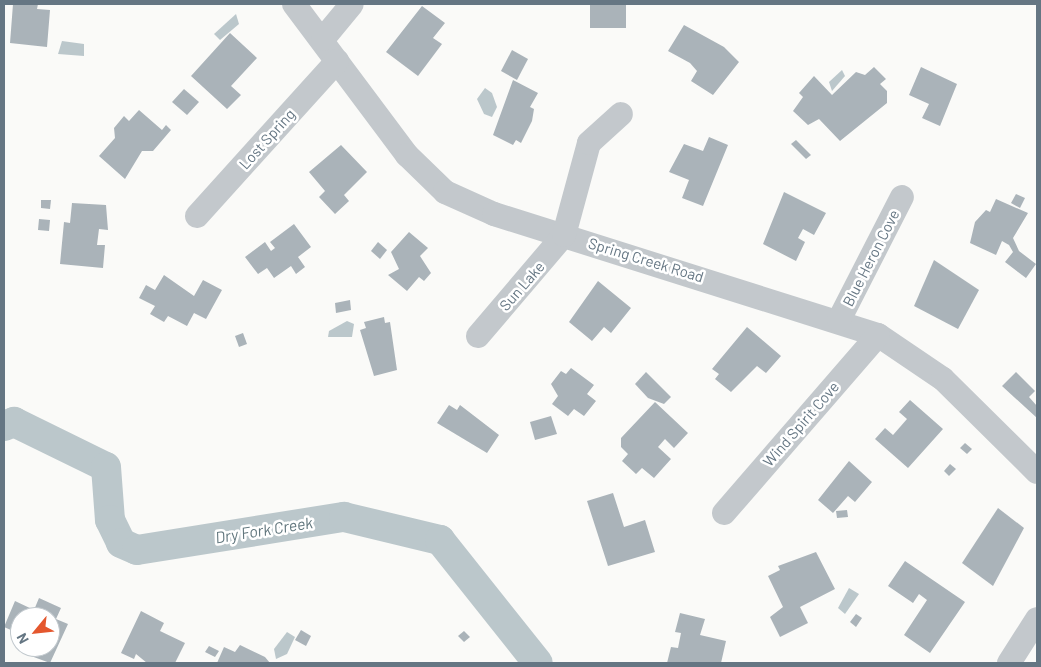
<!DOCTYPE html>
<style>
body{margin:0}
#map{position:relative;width:1041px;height:667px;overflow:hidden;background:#fafaf8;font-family:Barlow,sans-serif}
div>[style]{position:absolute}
.water>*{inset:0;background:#bbc7cb}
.river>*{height:30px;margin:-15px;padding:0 15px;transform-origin:15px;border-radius:15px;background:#bbc7cb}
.building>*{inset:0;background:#aab3b9}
.minor>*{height:24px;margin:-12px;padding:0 12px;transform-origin:12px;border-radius:12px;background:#c3c8cc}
span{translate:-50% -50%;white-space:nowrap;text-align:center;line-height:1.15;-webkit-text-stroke:5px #fff;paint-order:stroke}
.street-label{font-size:15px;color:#657683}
.water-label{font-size:16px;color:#60757c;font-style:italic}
.frame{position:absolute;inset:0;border:5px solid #657683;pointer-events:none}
.north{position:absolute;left:10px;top:607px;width:50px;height:50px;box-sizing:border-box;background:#fff;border:1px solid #c1c8cd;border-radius:50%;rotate:242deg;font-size:14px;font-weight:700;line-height:20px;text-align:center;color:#657683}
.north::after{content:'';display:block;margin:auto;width:18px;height:22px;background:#e4572e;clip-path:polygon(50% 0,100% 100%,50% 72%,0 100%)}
</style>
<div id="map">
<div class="water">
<div style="clip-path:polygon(236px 14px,239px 24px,220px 40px,214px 34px)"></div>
<div style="clip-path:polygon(62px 41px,84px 44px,84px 56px,58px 54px)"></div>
<div style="clip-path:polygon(842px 70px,845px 76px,832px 91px,829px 82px)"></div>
<div style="clip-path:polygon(485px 88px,492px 93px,497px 107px,492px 117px,484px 114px,477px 99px)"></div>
<div style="clip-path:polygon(347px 321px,354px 324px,352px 337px,328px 337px,329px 331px)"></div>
<div style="clip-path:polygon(849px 588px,859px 594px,845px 614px,838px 608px)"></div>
<div style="clip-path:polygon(287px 632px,295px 637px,287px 654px,276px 659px,274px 649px)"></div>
</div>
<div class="river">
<div style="left:4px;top:426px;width:11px;rotate:-22deg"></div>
<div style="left:14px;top:422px;width:102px;rotate:26.1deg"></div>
<div style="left:106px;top:467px;width:53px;rotate:85.7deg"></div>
<div style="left:110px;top:520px;width:25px;rotate:64deg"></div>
<div style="left:121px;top:543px;width:17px;rotate:24deg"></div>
<div style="left:137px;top:550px;width:210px;rotate:-9.1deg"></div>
<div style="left:344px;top:517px;width:99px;rotate:13.5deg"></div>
<div style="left:440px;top:540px;width:157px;rotate:51.5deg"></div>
</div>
<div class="building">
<div style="clip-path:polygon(13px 4px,38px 4px,37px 9px,50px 10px,47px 47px,10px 43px)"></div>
<div style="clip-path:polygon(590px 4px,626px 4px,626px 28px,590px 28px)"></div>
<div style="clip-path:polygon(422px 6px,445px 23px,433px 38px,442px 44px,418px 76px,386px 52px)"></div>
<div style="clip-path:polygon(684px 25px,724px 47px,739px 62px,713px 95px,691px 81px,697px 71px,690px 63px,668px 51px)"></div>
<div style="clip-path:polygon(230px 33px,257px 58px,231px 86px,241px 95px,227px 109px,191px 76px)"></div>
<div style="clip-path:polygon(512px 50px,528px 59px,517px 80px,501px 71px)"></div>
<div style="clip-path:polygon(874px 67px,886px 79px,880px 84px,887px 91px,887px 103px,840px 141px,819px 119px,808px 125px,793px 111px,803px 97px,799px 93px,814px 76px,832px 95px,856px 72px,865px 75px)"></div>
<div style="clip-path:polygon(921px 67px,957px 84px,940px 126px,922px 118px,929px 104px,909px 95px)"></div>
<div style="clip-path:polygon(513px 80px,538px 93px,530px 107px,534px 109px,532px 121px,521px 143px,516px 140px,513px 145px,493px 135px)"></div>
<div style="clip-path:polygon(184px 89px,199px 102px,187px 115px,172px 102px)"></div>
<div style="clip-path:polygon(139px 110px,162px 130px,166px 125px,171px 130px,153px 151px,142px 151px,125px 179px,99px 156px,115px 138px,114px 128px,124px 116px,129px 121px)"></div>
<div style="clip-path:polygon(709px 137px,728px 145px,703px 206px,682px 198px,689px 180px,669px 172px,684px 144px,703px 151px)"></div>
<div style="clip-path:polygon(796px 140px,811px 155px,806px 159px,791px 144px)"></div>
<div style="clip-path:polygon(341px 145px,367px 172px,344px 195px,349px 201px,335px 214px,319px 197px,325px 191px,309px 172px)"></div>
<div style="clip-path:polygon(784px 192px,826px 213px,814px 235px,803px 229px,798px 238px,805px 242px,796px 261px,763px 244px)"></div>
<div style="clip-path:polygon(1016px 194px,1025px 198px,1020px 208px,1011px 203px)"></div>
<div style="clip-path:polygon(996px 199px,1028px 213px,1013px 238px,1019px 251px,1036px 264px,1026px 278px,1005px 262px,1013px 252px,1009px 245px,1002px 241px,996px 255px,970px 243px,975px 222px,986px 210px,990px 212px)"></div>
<div style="clip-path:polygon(41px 200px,51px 200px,50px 209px,41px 208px)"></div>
<div style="clip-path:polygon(72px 203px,106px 205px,108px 230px,99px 229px,97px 245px,105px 245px,103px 268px,60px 264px,64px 222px,70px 223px)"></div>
<div style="clip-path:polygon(39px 219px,50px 220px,49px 231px,38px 230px)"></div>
<div style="clip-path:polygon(294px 224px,311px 247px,298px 257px,305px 267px,296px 274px,291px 266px,274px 278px,267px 268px,258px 274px,245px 257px,265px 242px,271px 251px,275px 248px,270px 242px)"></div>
<div style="clip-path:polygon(409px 232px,428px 248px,420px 256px,431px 273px,424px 281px,419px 277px,407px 291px,388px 275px,399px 269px,391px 252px)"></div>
<div style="clip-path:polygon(378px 242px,387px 250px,380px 259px,371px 251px)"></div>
<div style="clip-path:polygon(934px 260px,979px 290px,958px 329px,914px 306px)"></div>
<div style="clip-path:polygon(164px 275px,194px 296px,203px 280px,222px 290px,206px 319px,194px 313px,187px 326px,168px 316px,164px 322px,150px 314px,155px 306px,139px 298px,146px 285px,155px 290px)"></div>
<div style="clip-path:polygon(598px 281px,631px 308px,611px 333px,604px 327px,592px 341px,569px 322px)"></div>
<div style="clip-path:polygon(350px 300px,351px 310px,336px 313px,335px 303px)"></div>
<div style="clip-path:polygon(384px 317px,385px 323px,390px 322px,397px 370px,374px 376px,360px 330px,366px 328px,364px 322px)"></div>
<div style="clip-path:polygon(747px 327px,781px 356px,766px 373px,757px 366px,731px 392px,715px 379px,719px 374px,712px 369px)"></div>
<div style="clip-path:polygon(243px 333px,247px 344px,239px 347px,235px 336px)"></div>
<div style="clip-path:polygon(571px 368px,594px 385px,587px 394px,596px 401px,584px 416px,574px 409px,568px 416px,552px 404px,558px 396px,551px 384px,561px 371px,566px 374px)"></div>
<div style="clip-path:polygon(646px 372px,671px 397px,664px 404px,648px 398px,635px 384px)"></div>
<div style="clip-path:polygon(1016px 372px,1035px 391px,1029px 397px,1037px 406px,1037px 418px,1002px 386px)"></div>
<div style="clip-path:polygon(910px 400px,943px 429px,908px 468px,875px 439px,885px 428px,893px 435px,907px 419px,899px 412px)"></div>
<div style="clip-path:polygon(655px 402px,688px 433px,674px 448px,665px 439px,658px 447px,671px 459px,654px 478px,642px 468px,636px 474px,622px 461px,628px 454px,621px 447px,621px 438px)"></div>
<div style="clip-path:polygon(449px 405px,457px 410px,460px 405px,499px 435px,487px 453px,437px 423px)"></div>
<div style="clip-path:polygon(551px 416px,557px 434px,535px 440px,530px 422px)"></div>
<div style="clip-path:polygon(965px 443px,972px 449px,967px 454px,960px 448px)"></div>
<div style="clip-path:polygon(849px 461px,872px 482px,855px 502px,848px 496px,833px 513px,818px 500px)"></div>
<div style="clip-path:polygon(950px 464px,956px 469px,949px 476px,944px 471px)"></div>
<div style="clip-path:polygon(613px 493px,624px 527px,645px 520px,655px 552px,608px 566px,587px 501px)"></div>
<div style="clip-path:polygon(998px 508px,1024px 528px,993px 586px,962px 563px)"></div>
<div style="clip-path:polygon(847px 510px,848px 517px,837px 518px,836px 511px)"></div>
<div style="clip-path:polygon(816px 552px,835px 589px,800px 607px,808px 623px,780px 637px,770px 617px,783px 607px,768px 576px,780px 570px,778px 566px)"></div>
<div style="clip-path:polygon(905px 561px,965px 602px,930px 653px,904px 635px,927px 600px,919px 594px,913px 603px,888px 586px)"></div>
<div style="clip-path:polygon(39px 598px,61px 608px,56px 619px,68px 624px,50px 663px,31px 656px,35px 647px,50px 647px,50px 617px,20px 617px,20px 634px,4px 627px,15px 601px,34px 610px)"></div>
<div style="clip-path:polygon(141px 611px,164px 623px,160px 631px,185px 643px,175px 663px,147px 663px,136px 654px,134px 659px,121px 653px)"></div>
<div style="clip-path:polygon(680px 613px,705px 619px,700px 635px,726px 641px,721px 663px,667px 663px,671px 647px,678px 648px,681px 633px,675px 632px)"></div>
<div style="clip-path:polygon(856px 614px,862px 618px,856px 627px,850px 622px)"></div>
<div style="clip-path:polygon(301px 630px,311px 636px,306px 646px,295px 640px)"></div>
<div style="clip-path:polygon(464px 631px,470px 637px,464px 642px,458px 636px)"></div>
<div style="clip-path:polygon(240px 645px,265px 657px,270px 663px,217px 663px,224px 647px,235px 652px)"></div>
<div style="clip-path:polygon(209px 646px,219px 651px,215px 657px,205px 652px)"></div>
</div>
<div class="minor">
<div style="left:294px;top:4px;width:189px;rotate:53.2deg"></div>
<div style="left:407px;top:155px;width:53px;rotate:44.2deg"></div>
<div style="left:445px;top:192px;width:54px;rotate:24.2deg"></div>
<div style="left:494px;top:214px;width:403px;rotate:17.5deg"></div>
<div style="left:878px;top:335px;width:78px;rotate:34.1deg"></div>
<div style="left:943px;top:379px;width:132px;rotate:44.7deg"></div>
<div style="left:323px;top:39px;width:45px;rotate:-50.4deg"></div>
<div style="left:197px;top:216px;width:209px;rotate:-47.9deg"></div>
<div style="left:839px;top:320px;width:138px;rotate:-62.9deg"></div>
<div style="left:478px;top:336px;width:133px;rotate:-49.6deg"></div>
<div style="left:564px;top:235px;width:95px;rotate:-74.8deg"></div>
<div style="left:589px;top:143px;width:43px;rotate:-42.2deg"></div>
<div style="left:724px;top:513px;width:235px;rotate:-49.1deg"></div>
<div style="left:1009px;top:663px;width:52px;rotate:-57.5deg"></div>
</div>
<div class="street-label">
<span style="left:267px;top:139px;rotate:-48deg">Lost Spring</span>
<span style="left:871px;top:258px;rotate:-63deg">Blue Heron Cove</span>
<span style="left:646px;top:260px;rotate:17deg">Spring Creek Road</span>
<span style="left:522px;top:286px;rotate:-49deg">Sun Lake</span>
<span style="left:801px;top:424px;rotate:-49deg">Wind Spirit Cove</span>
</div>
<div class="water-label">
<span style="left:264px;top:530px;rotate:-9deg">Dry Fork Creek</span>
</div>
<div class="frame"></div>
<div class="north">N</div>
</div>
